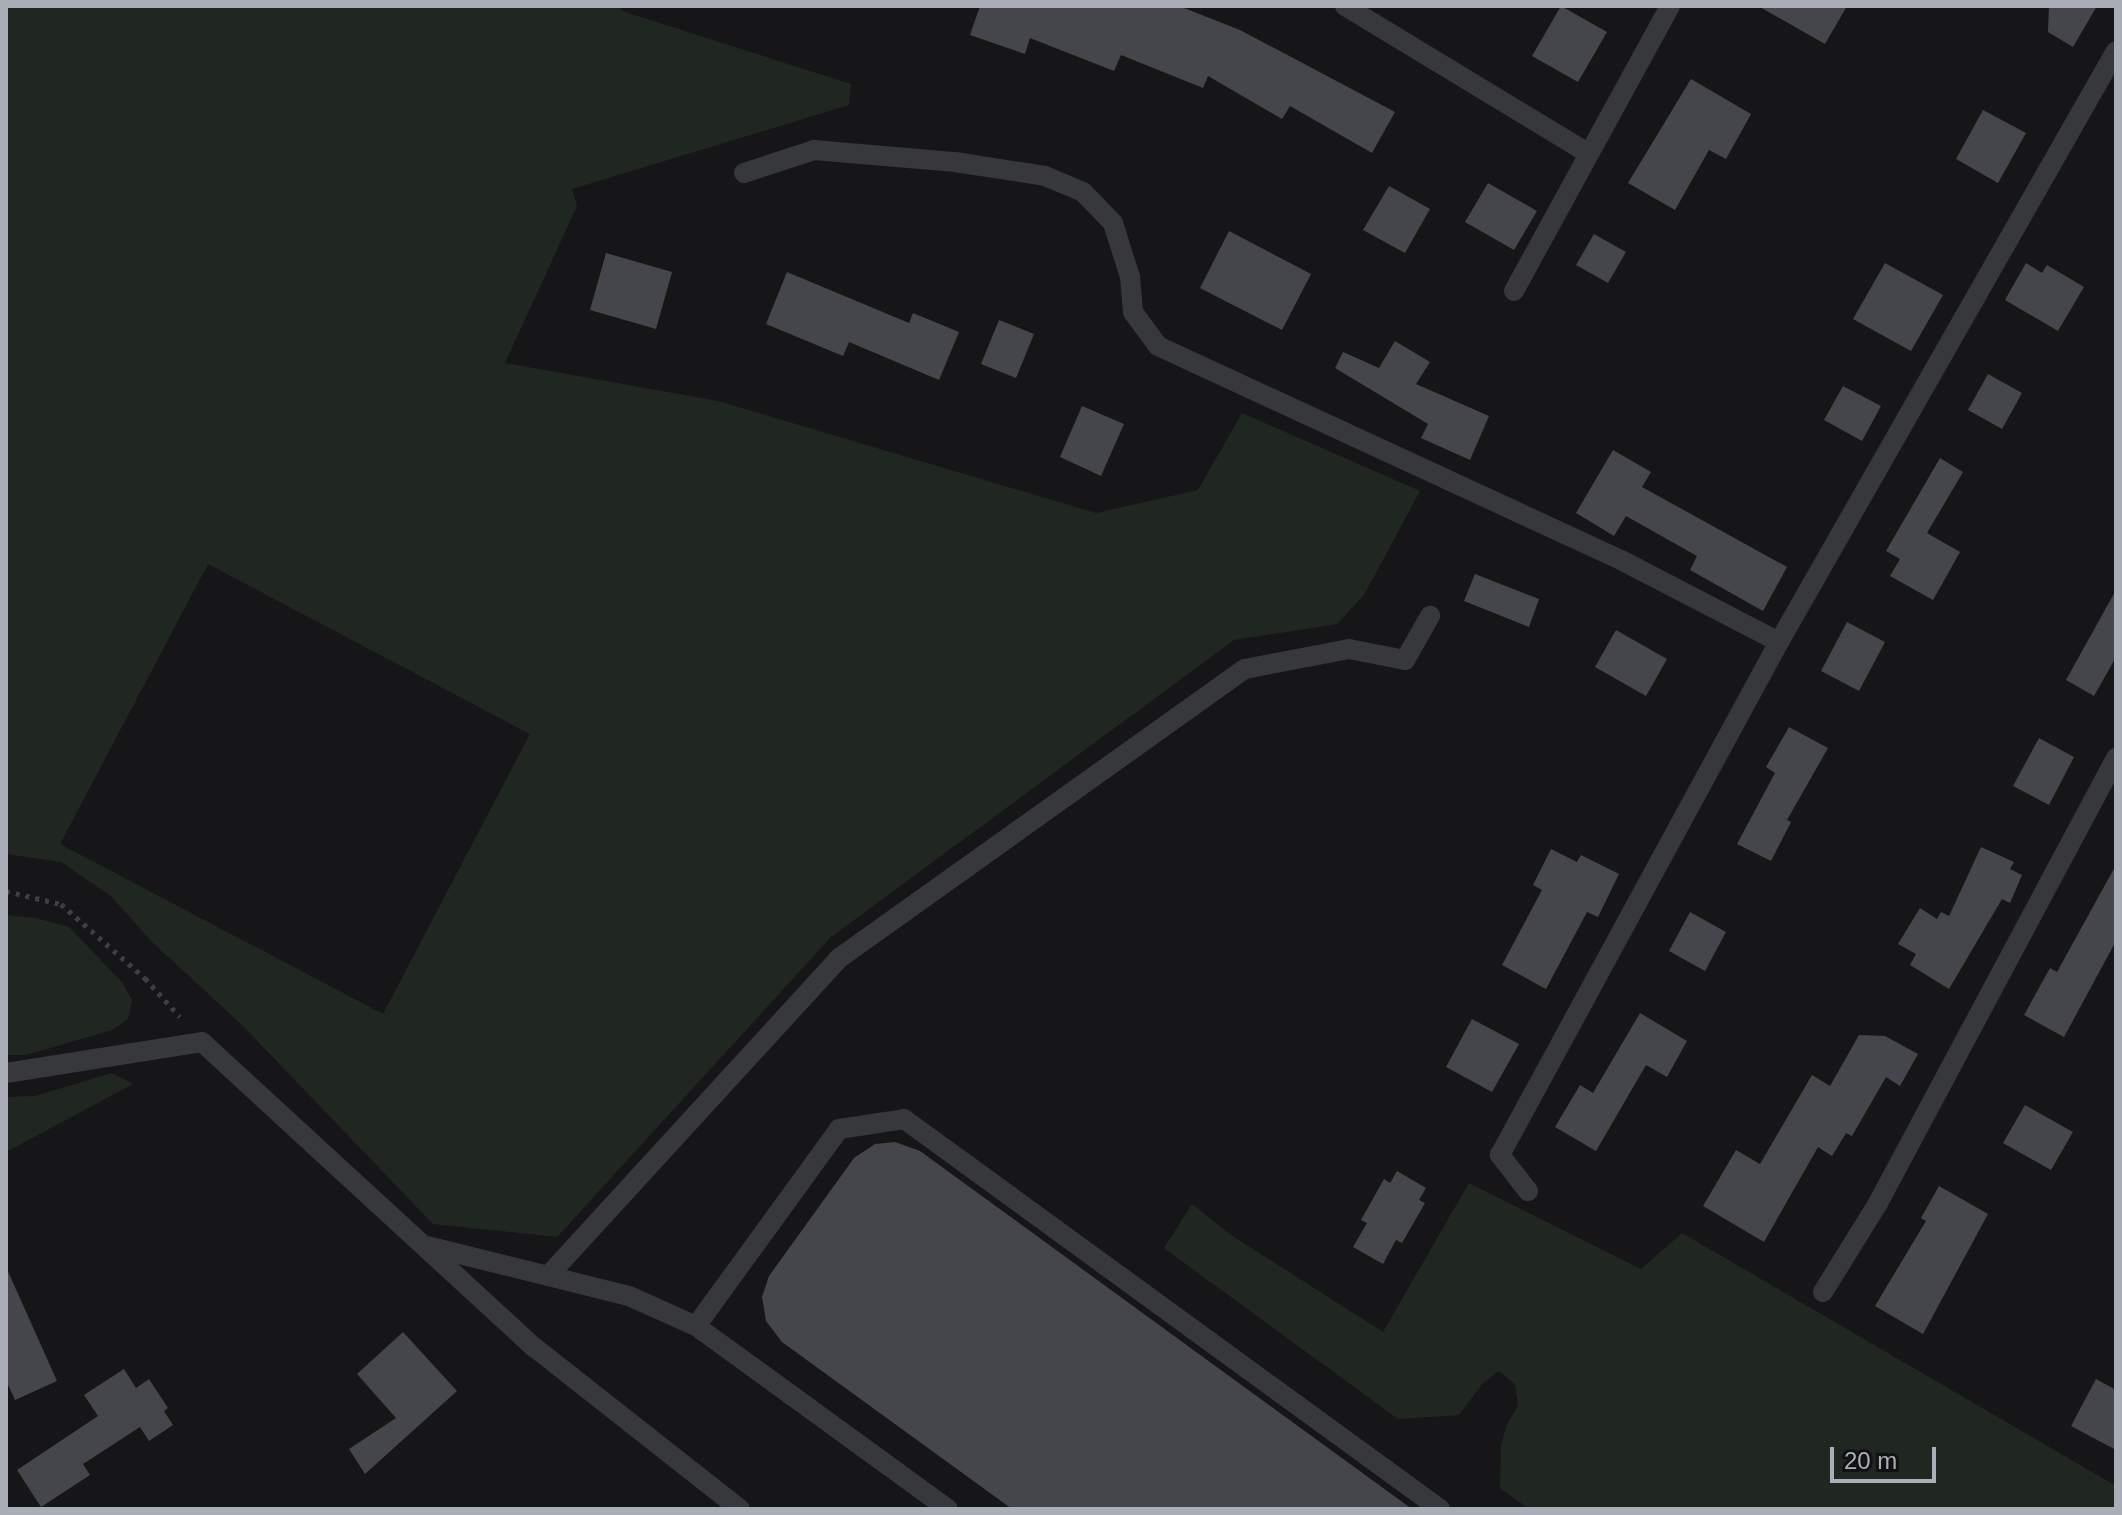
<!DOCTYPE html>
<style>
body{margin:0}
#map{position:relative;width:2122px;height:1515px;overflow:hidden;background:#161618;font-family:Arial,sans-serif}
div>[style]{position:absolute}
.green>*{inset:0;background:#202721}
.building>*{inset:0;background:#45464b}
.path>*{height:5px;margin-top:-2.5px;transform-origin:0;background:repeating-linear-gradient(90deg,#3d3f43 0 4px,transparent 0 10px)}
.service>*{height:20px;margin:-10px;padding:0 10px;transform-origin:10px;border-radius:10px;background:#37383c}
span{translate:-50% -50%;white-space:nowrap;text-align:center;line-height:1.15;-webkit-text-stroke:6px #111113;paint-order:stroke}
.frame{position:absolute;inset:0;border:8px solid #a9aeb7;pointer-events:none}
.scale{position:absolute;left:1830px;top:1447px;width:106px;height:36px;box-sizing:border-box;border:4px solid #a9aeb7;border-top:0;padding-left:10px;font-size:24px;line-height:28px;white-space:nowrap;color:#a9aeb7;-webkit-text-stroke:6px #111113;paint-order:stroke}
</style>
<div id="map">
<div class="green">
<div style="clip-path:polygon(evenodd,6px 6px,618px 6px,625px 12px,851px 84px,849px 105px,572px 189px,577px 206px,505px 363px,718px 401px,1096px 513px,1198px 490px,1242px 413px,1420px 491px,1364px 595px,1337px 624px,1234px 640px,831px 937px,557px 1237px,433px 1224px,242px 1025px,152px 942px,111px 896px,61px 862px,6px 854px,6px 6px,208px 564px,530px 734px,383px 1014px,60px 844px,208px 564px)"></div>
<div style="clip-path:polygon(6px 915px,36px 918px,69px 927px,122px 982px,132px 1000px,128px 1019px,112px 1030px,26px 1055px,6px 1055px)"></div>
<div style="clip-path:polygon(112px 1073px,133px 1084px,6px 1152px,6px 1097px,35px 1096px)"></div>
<div style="clip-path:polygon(1469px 1183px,1641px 1269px,1682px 1233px,2116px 1486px,2116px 1509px,1529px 1509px,1500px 1488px,1501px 1445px,1507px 1424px,1518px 1406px,1515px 1384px,1499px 1371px,1483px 1383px,1459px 1415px,1398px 1419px,1164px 1248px,1192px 1204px,1231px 1235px,1383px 1332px)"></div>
</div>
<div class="building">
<div style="clip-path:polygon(980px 6px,1179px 6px,1240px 30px,1395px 112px,1372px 153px,1290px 106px,1282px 119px,1208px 76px,1203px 88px,1121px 55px,1114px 71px,1030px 38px,1025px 54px,970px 35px)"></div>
<div style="clip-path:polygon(1561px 6px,1607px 32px,1578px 82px,1532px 56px)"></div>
<div style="clip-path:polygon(1758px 6px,1847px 6px,1825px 44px)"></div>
<div style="clip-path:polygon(2049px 6px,2097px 6px,2073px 47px,2048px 32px)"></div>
<div style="clip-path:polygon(1691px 79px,1751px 114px,1726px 159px,1709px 150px,1675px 210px,1628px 183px)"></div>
<div style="clip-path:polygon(1983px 110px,2026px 133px,1998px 183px,1956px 159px)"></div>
<div style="clip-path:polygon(1488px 183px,1537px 211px,1514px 250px,1465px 222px)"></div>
<div style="clip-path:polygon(1389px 186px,1430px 209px,1405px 253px,1363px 230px)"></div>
<div style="clip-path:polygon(1229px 231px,1311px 274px,1282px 330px,1200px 288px)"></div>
<div style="clip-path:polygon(1594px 234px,1626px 252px,1608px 283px,1576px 265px)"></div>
<div style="clip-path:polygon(606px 253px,672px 272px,656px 329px,590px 310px)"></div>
<div style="clip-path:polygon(1885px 263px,1943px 295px,1911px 351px,1853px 319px)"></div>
<div style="clip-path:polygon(2026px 263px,2042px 273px,2047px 265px,2084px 287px,2058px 331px,2005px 300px)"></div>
<div style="clip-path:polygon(787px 272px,909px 323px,913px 313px,959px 332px,939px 380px,849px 342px,843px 356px,766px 324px)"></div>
<div style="clip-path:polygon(999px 320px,1034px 334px,1016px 378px,981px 364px)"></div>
<div style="clip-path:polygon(1395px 341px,1430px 362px,1416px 384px,1489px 416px,1470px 460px,1421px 438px,1428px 424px,1335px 368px,1343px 352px,1379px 368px)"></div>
<div style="clip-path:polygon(1988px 374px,2022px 393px,2002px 429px,1968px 410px)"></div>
<div style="clip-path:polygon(1843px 386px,1881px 406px,1862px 441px,1824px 420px)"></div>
<div style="clip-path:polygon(1082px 406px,1124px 424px,1101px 476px,1060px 457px)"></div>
<div style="clip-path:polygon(1613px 450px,1651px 472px,1642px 487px,1787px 567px,1763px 611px,1690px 570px,1697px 556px,1626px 516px,1614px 536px,1576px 513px)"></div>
<div style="clip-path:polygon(1940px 458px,1963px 472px,1927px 533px,1960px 552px,1933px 600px,1890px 576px,1900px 559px,1886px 551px)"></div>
<div style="clip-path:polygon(1475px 574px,1539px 599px,1529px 627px,1464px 601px)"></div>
<div style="clip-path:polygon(2116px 590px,2116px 657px,2094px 696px,2066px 680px)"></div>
<div style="clip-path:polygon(1847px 622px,1885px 642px,1859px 691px,1821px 671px)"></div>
<div style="clip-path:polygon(1616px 630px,1667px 659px,1646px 696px,1595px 667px)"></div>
<div style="clip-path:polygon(1789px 727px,1828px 748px,1787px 820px,1791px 822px,1771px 861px,1737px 844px,1775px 773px,1766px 767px)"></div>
<div style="clip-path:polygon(2039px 738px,2074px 757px,2049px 805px,2013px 786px)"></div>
<div style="clip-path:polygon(1981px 847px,2014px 862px,2010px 869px,2022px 875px,2010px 903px,2002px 899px,1949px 989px,1910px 965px,1916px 954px,1898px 944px,1920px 908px,1937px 919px,1941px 912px,1949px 916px)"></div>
<div style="clip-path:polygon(1551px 849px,1577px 862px,1581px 855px,1619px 874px,1598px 917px,1587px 912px,1546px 989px,1502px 965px,1542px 890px,1533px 885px)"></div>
<div style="clip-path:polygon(2116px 865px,2116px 941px,2064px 1037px,2024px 1015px,2050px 968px,2057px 972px)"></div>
<div style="clip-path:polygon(1690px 912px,1726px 932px,1705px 971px,1669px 951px)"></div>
<div style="clip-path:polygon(1640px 1013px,1687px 1041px,1667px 1077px,1646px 1065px,1596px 1151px,1555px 1127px,1580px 1085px,1593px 1093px)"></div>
<div style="clip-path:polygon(1472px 1019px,1519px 1044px,1492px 1092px,1446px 1067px)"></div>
<div style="clip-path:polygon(1859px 1035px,1885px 1036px,1918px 1054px,1900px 1086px,1886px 1077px,1852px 1136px,1846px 1133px,1832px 1156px,1818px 1147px,1764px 1242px,1703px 1206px,1736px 1150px,1760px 1164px,1812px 1075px,1830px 1086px)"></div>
<div style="clip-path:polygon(2025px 1105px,2073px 1132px,2051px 1170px,2003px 1143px)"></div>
<div style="clip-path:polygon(895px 1142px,920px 1151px,1412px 1509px,1012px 1509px,782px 1342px,766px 1321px,762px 1297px,769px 1276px,854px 1158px,875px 1144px)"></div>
<div style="clip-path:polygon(1397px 1171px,1426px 1188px,1419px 1200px,1425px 1203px,1402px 1243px,1396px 1240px,1383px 1264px,1353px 1247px,1367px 1223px,1361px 1220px,1384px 1179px,1390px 1183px)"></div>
<div style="clip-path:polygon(1939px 1186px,1988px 1214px,1923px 1334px,1875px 1306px,1926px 1221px,1921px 1218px)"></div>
<div style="clip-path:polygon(6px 1267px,57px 1381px,15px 1400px,6px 1380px)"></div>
<div style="clip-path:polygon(403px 1332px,457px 1391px,365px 1474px,349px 1449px,396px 1418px,357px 1374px)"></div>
<div style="clip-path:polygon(124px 1369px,136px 1388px,149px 1379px,168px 1408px,164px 1411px,173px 1425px,149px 1441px,140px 1427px,83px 1464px,90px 1475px,41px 1507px,17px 1470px,98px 1416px,84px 1395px)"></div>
<div style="clip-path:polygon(2096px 1379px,2116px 1390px,2116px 1450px,2071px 1426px)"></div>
</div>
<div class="path">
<div style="left:6px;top:891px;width:57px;rotate:13.3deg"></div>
<div style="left:61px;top:904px;width:112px;rotate:41.4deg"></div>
<div style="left:145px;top:978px;width:52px;rotate:48.1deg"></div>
</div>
<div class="service">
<div style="left:1345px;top:6px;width:285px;rotate:31.2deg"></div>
<div style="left:744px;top:173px;width:74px;rotate:-18.2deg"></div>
<div style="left:814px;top:150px;width:142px;rotate:4.9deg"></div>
<div style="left:955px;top:162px;width:91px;rotate:8.8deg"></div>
<div style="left:1045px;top:176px;width:41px;rotate:22.8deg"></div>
<div style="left:1083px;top:192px;width:43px;rotate:45.9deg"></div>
<div style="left:1113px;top:223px;width:57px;rotate:72.5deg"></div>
<div style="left:1130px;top:277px;width:35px;rotate:85deg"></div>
<div style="left:1133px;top:312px;width:42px;rotate:53.7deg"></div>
<div style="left:1158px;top:346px;width:510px;rotate:24.81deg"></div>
<div style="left:1621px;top:560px;width:178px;rotate:27.4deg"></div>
<div style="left:1514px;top:291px;width:325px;rotate:-61.3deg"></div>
<div style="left:6px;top:1073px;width:198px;rotate:-9deg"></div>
<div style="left:202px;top:1042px;width:451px;rotate:42.6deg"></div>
<div style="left:534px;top:1347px;width:262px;rotate:38.2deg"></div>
<div style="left:1528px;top:1191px;width:46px;rotate:-127.9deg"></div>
<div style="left:1500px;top:1155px;width:584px;rotate:-61.46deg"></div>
<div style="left:1779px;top:642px;width:680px;rotate:-60.31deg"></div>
<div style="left:427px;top:1246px;width:208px;rotate:13.9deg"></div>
<div style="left:629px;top:1296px;width:73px;rotate:24.1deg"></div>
<div style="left:696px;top:1326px;width:311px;rotate:36deg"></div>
<div style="left:548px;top:1276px;width:430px;rotate:-47.5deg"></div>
<div style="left:838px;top:959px;width:500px;rotate:-35.5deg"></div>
<div style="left:1245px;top:669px;width:106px;rotate:-10.9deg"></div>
<div style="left:1349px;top:649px;width:57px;rotate:11.1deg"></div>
<div style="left:1405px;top:660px;width:51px;rotate:-60.4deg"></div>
<div style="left:1823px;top:1292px;width:102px;rotate:-58.2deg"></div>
<div style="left:1877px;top:1205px;width:507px;rotate:-61.87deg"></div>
<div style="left:696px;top:1326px;width:243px;rotate:-54deg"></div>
<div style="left:839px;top:1129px;width:66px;rotate:-8.7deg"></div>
<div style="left:904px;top:1119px;width:663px;rotate:36.04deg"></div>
</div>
<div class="frame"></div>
<div class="scale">20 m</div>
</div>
